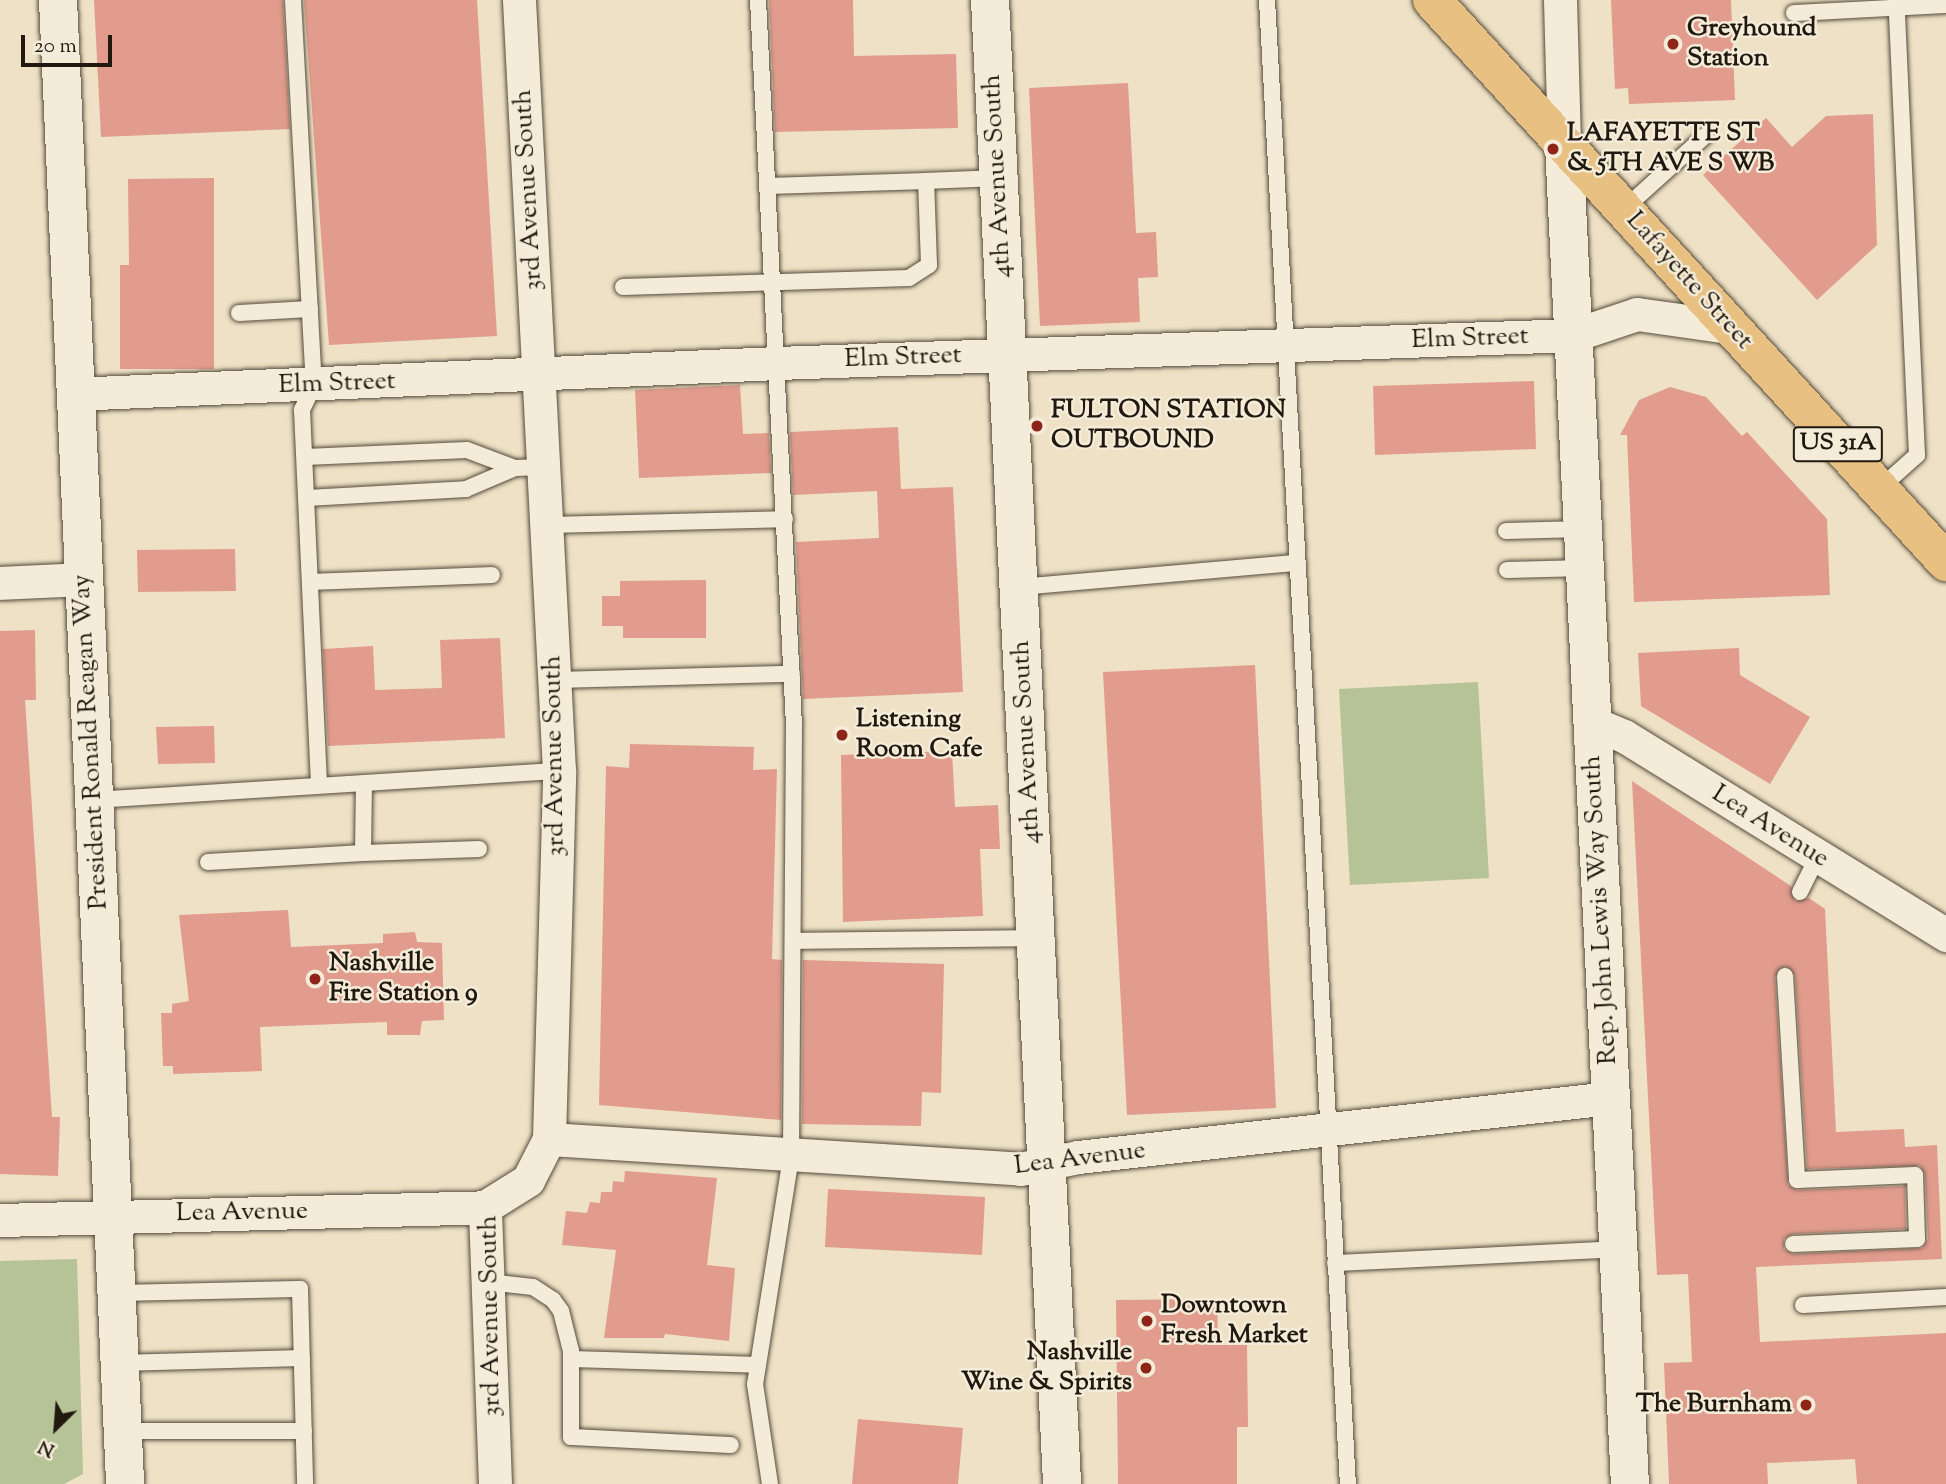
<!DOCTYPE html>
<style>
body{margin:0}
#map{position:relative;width:1946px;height:1484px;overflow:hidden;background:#eee1c5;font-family:"Sorts Mill Goudy",serif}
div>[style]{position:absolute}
.green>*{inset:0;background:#b6c396}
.building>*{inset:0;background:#e19c8d}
.roads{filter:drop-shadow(0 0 2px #544b3c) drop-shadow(0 0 2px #544b3c)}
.lane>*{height:16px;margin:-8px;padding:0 8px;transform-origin:8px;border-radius:8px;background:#f4ecd9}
.street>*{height:33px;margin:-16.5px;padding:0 16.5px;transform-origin:16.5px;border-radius:16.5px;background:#f4ecd9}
.secondary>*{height:38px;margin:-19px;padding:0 19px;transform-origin:19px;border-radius:19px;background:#f4ecd9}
.primary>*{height:38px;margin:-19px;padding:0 19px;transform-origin:19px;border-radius:19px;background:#e7c082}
.dots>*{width:19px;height:19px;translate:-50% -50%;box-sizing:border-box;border:4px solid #f4ecd9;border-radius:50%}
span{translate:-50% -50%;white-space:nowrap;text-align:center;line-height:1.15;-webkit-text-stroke:5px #f4ecd9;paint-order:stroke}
.shield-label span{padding:2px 5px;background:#f4ecd9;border:2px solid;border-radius:5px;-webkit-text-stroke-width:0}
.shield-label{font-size:24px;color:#21190f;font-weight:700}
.poi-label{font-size:26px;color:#21190f;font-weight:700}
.left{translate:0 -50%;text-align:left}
.right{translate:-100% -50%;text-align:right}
.street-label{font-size:26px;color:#21190f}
.north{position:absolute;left:21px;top:1393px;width:70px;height:70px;-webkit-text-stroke:5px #f4ecd9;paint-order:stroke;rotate:205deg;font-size:19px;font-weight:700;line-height:28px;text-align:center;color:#21190f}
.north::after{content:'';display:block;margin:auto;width:24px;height:32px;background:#21190f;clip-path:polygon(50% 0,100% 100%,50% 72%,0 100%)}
.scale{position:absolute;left:21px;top:35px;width:91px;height:32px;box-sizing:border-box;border:4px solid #21190f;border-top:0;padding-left:9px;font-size:21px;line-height:24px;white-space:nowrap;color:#21190f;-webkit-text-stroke:5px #f4ecd9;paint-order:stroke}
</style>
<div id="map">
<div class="green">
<div style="clip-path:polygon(1478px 682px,1489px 878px,1350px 885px,1339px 689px)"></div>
<div style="clip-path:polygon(77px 1259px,83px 1474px,64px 1484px,0 1484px,0 1261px)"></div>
</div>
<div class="building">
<div style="clip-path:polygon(94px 0,283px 0,290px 129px,101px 137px)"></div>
<div style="clip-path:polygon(304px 0,477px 0,497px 336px,329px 345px)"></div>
<div style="clip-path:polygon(769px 0,853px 0,854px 56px,956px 54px,958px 128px,775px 132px)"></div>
<div style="clip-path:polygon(1611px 0,1731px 0,1735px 100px,1629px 104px,1628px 88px,1615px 89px)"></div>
<div style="clip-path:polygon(1128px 83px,1136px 233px,1156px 232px,1158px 277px,1138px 278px,1140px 322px,1040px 326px,1029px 88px)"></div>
<div style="clip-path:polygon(1873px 114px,1877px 245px,1817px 300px,1703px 175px,1766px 118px,1792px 147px,1826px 116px)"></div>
<div style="clip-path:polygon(214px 178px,214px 369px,120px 369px,120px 265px,129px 265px,128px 179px)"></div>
<div style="clip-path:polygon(1534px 381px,1536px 449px,1375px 455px,1373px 386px)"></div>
<div style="clip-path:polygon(740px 385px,743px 434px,769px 433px,771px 473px,639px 478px,635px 390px)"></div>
<div style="clip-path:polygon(1670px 387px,1706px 397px,1742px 436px,1747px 432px,1827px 519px,1830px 595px,1634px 602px,1627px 435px,1620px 435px,1639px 400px)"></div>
<div style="clip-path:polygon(898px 427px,901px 489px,953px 487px,963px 692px,803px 699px,796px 542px,879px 538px,877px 491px,793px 495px,790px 432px)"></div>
<div style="clip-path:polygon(235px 549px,236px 591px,138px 592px,137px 550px)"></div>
<div style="clip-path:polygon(706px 580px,706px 638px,623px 638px,623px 626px,602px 626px,602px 596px,620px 596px,620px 581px)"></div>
<div style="clip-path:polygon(35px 630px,36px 700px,25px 700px,52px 1117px,60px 1117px,58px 1176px,0 1174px,0 631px)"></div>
<div style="clip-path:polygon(500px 638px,505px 738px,328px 746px,323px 649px,373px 646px,375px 690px,442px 688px,440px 640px)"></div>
<div style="clip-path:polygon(1739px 648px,1740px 675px,1810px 717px,1770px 784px,1641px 706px,1638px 653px)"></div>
<div style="clip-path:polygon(1255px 665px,1276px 1108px,1127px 1115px,1103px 672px)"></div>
<div style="clip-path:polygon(214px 726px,215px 763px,158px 764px,156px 727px)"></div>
<div style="clip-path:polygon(630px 744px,754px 747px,753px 770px,777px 769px,772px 959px,782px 960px,781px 1120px,599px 1105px,606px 766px,629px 768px)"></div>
<div style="clip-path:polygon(952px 751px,955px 807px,998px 805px,1000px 849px,980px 849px,983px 916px,843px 922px,841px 755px)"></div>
<div style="clip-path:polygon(evenodd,1632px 781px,1791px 886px,1795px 901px,1809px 898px,1825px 909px,1836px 1132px,1904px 1129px,1905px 1147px,1937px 1145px,1942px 1259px,1756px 1267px,1760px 1342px,1946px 1333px,1946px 1484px,1857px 1484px,1855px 1459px,1767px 1463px,1768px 1484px,1669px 1484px,1664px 1363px,1692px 1362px,1688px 1274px,1657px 1275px,1632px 781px,1785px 966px,1795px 975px,1807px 1169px,1920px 1166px,1925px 1175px,1928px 1239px,1922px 1248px,1793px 1254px,1784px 1249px,1784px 1239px,1793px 1234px,1906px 1229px,1905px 1186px,1797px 1190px,1788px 1185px,1775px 977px,1785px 966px)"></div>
<div style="clip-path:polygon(288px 910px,291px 947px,383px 943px,383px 934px,415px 932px,417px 942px,442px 943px,444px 1020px,422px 1021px,420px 1035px,387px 1035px,387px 1022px,260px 1027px,262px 1071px,173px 1074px,173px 1066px,163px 1066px,161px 1013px,172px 1013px,172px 1004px,189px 1001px,179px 915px)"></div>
<div style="clip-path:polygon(803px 960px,944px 964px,941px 1093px,922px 1092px,921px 1126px,802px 1124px)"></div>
<div style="clip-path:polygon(625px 1171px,717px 1178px,707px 1265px,735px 1268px,729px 1341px,665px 1334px,664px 1338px,604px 1338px,616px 1250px,562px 1245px,566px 1211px,587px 1213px,590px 1202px,600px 1203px,601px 1192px,612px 1192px,613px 1181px,624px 1182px)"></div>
<div style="clip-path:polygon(828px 1189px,985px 1197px,982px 1255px,825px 1247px)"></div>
<div style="clip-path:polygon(1217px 1299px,1218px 1345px,1247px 1345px,1248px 1427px,1237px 1427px,1237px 1484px,1118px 1484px,1116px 1300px)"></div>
<div style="clip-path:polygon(858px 1419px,963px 1428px,958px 1484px,852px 1484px)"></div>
</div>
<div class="roads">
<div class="lane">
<div style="left:293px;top:0;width:386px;rotate:86.9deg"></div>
<div style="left:314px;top:385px;width:28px;rotate:116deg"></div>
<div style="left:302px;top:410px;width:376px;rotate:87.4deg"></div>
<div style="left:758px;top:0;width:726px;rotate:87.16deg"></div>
<div style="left:794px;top:725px;width:432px;rotate:90.4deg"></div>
<div style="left:791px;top:1157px;width:230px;rotate:99deg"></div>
<div style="left:755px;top:1384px;width:101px;rotate:81.5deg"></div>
<div style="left:1267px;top:0;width:1486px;rotate:86.88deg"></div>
<div style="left:1794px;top:13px;width:152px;rotate:-3deg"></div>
<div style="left:926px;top:181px;width:72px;rotate:-2.4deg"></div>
<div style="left:1624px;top:209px;width:110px;rotate:-42.1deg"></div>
<div style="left:623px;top:287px;width:286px;rotate:-1.8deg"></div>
<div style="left:909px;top:278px;width:24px;rotate:-33deg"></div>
<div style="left:929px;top:265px;width:84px;rotate:-92deg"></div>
<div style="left:926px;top:181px;width:158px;rotate:178.2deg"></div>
<div style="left:239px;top:313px;width:71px;rotate:-3.2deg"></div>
<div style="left:305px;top:457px;width:162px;rotate:-2.5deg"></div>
<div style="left:467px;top:450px;width:51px;rotate:20.6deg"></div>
<div style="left:1879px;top:489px;width:51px;rotate:-41.8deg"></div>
<div style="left:1917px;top:455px;width:455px;rotate:-92.6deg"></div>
<div style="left:307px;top:498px;width:159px;rotate:-3.2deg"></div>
<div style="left:466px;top:489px;width:53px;rotate:-23.2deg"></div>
<div style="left:515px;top:468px;width:29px;rotate:-2deg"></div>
<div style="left:547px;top:525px;width:238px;rotate:-1.4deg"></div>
<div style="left:1506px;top:531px;width:77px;rotate:-1.5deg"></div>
<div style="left:1507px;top:570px;width:78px;rotate:-1.5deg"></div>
<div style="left:311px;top:582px;width:181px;rotate:-2.2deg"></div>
<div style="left:1019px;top:587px;width:277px;rotate:-5deg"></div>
<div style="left:555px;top:680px;width:237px;rotate:-1.5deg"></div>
<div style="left:94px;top:800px;width:466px;rotate:-3.6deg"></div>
<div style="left:363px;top:853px;width:116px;rotate:-2deg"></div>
<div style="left:208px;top:862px;width:155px;rotate:-3.3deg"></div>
<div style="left:363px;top:853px;width:70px;rotate:-89.2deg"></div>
<div style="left:1800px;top:892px;width:40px;rotate:-63.4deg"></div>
<div style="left:793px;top:941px;width:242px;rotate:-0.7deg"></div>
<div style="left:1785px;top:976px;width:204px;rotate:86.6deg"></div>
<div style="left:1797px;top:1180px;width:118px;rotate:-2.4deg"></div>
<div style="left:1915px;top:1175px;width:64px;rotate:88.2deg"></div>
<div style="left:1917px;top:1239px;width:124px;rotate:177.7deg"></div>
<div style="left:1335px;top:1263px;width:283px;rotate:-2.8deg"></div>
<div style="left:488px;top:1282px;width:45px;rotate:6.3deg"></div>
<div style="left:533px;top:1287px;width:24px;rotate:33deg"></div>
<div style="left:553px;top:1300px;width:14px;rotate:54deg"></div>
<div style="left:561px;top:1311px;width:41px;rotate:76deg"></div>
<div style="left:571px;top:1351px;width:86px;rotate:90deg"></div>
<div style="left:571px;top:1437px;width:160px;rotate:2.9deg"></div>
<div style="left:117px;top:1293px;width:183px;rotate:-1.3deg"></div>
<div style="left:300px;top:1289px;width:195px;rotate:88.5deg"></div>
<div style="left:1803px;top:1305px;width:143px;rotate:-3.2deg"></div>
<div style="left:571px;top:1359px;width:187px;rotate:1.8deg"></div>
<div style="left:119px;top:1363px;width:183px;rotate:-1.6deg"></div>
<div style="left:122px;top:1431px;width:182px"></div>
</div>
<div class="street">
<div style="left:1560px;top:0;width:145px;rotate:88.4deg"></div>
<div style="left:73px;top:394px;width:705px;rotate:-2.52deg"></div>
<div style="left:777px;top:363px;width:797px;rotate:-2.01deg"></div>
<div style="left:1574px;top:335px;width:66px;rotate:-18.4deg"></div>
<div style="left:1637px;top:314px;width:94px;rotate:8deg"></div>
<div style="left:0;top:583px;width:84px;rotate:-2.7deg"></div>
<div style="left:1593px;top:723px;width:34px;rotate:23deg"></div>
<div style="left:1624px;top:736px;width:379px;rotate:31.7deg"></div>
<div style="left:549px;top:1139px;width:472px;rotate:3.6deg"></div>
<div style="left:1020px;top:1169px;width:59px;rotate:-11.7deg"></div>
<div style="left:1078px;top:1157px;width:535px;rotate:-6.33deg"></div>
<div style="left:0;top:1220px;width:485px;rotate:-1.5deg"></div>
<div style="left:495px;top:1484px;width:277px;rotate:-92.1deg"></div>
<div style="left:485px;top:1207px;width:51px;rotate:-32.1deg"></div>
<div style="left:528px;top:1180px;width:46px;rotate:-62.9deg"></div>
<div style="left:549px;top:1139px;width:368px;rotate:-88.4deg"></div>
<div style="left:559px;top:771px;width:772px;rotate:-92.97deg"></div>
</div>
<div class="secondary">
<div style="left:58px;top:0;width:1486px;rotate:87.41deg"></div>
<div style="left:990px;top:0;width:1486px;rotate:87.22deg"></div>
<div style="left:1564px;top:145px;width:1341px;rotate:87.18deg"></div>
</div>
<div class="primary">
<div style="left:1432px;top:0;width:762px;rotate:47.55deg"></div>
</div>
</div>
<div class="dots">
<div style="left:1673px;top:44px;background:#8f2418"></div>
<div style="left:1553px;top:149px;background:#8f2418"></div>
<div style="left:1037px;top:426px;background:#8f2418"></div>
<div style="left:842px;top:735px;background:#8f2418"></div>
<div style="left:315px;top:979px;background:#8f2418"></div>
<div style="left:1147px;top:1321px;background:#8f2418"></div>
<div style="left:1146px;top:1368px;background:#8f2418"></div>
<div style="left:1806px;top:1405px;background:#8f2418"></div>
</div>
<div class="shield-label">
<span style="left:1838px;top:444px">US 31A</span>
</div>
<div class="poi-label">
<span class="left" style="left:1687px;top:44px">Greyhound<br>Station</span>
<span class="left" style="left:1567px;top:149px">LAFAYETTE ST<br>&amp; 5TH AVE S WB</span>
<span class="left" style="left:1051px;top:426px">FULTON STATION<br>OUTBOUND</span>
<span class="left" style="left:856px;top:735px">Listening<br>Room Cafe</span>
<span class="left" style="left:329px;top:979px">Nashville<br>Fire Station 9</span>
<span class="left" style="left:1161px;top:1321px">Downtown<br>Fresh Market</span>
<span class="right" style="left:1132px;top:1368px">Nashville<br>Wine &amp; Spirits</span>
<span class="right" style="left:1792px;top:1405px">The Burnham</span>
</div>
<div class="street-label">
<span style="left:998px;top:176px;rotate:-93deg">4th Avenue South</span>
<span style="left:529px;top:190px;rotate:-93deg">3rd Avenue South</span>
<span style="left:1689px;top:281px;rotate:48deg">Lafayette Street</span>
<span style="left:1470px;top:339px;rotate:-2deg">Elm Street</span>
<span style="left:903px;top:358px;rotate:-2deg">Elm Street</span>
<span style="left:337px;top:384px;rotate:-2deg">Elm Street</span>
<span style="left:91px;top:742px;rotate:-93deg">President Ronald Reagan Way</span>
<span style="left:1027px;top:742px;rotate:-93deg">4th Avenue South</span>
<span style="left:555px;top:756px;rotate:-91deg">3rd Avenue South</span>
<span style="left:1770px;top:827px;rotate:32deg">Lea Avenue</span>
<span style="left:1601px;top:910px;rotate:-93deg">Rep. John Lewis Way South</span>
<span style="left:1080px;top:1159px;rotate:-7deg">Lea Avenue</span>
<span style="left:242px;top:1213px;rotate:-1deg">Lea Avenue</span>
<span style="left:491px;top:1316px;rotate:-91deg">3rd Avenue South</span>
</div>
<div class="north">N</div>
<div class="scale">20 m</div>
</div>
